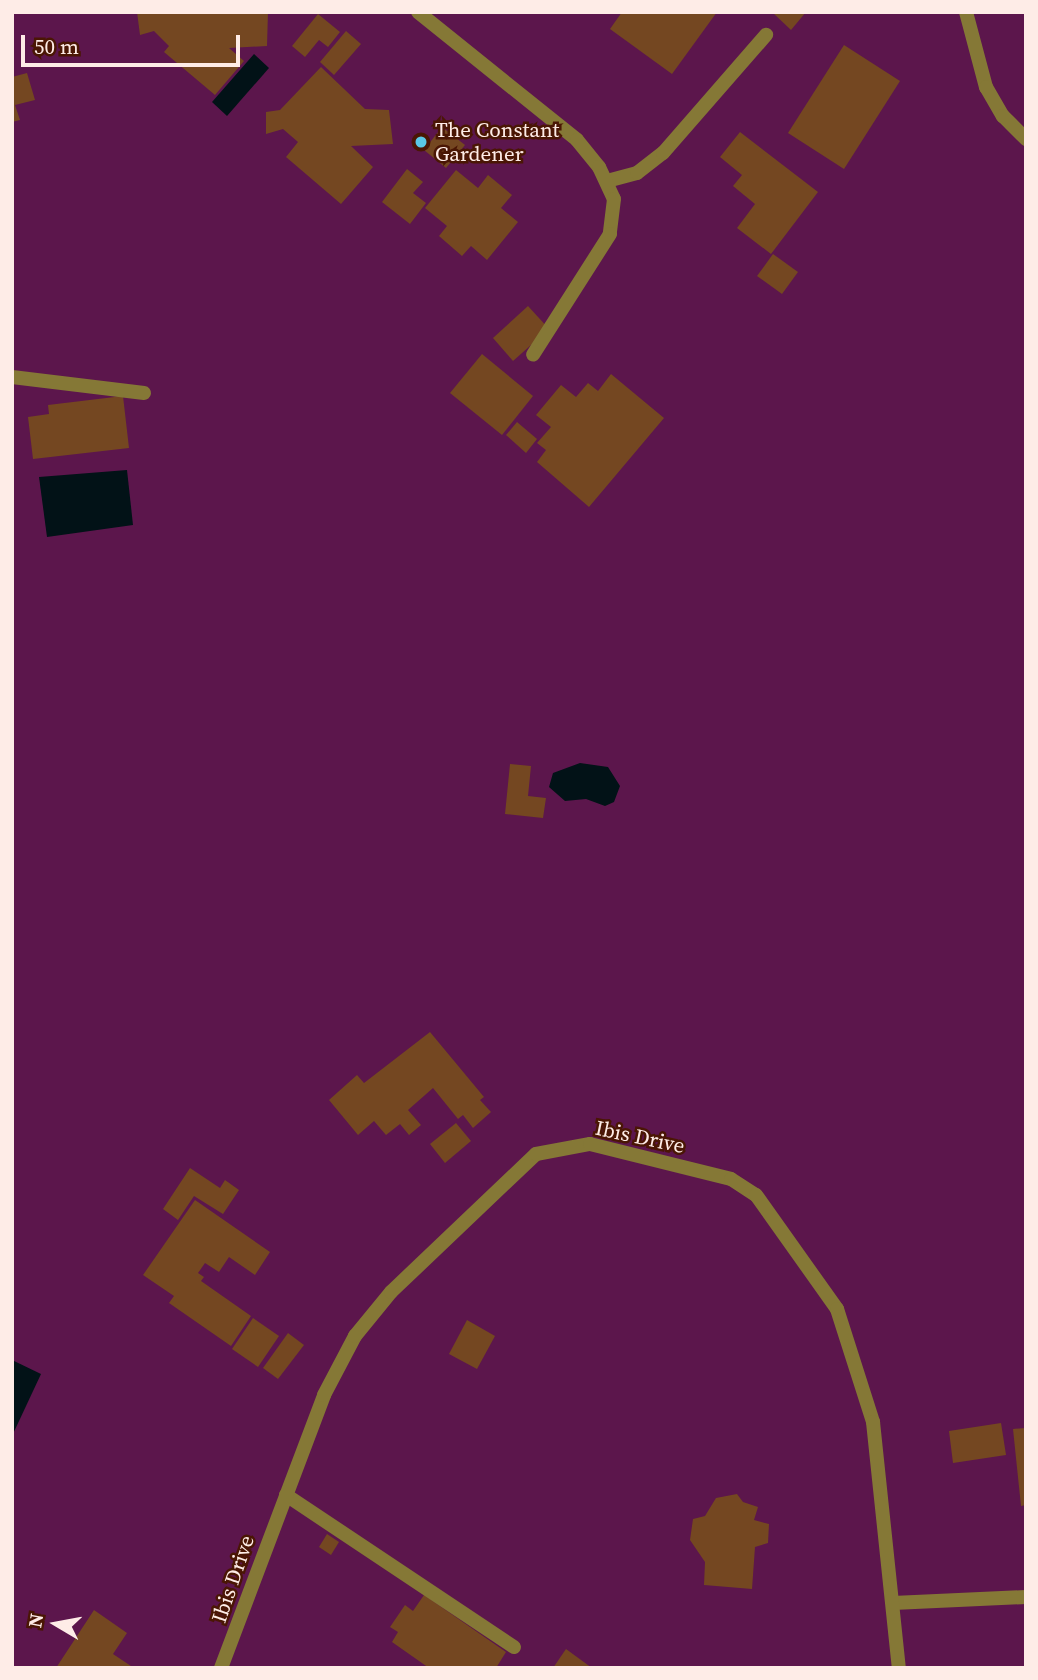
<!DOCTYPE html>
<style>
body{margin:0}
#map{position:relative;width:1038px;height:1680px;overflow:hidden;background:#4a1604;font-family:"Source Serif 4",serif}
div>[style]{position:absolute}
.green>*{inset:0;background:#5c164c}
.water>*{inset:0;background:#021217}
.building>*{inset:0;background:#744721}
.service>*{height:14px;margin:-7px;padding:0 7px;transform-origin:7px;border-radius:7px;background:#857836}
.minor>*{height:14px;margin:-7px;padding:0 7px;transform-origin:7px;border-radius:7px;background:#857836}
.tertiary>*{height:14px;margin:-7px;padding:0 7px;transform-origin:7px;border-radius:7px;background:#857836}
.dots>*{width:19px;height:19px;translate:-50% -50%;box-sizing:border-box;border:4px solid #4a1604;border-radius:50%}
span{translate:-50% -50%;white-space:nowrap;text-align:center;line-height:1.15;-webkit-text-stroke:5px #4a1604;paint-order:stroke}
.poi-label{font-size:21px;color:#feece7}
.left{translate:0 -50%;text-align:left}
.street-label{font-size:21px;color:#feece7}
.frame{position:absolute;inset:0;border:14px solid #feece7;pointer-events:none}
.north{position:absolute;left:21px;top:1589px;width:70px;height:70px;-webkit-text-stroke:5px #4a1604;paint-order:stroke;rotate:280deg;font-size:19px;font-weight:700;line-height:28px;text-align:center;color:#feece7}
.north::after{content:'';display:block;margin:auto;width:24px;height:32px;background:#feece7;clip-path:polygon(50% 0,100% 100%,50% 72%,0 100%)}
.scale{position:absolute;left:21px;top:35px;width:219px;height:32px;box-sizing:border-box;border:4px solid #feece7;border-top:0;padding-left:9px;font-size:21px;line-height:24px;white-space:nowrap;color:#feece7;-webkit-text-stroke:5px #4a1604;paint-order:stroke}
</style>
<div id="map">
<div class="green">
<div style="clip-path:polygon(12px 12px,1026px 12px,1026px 1668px,12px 1668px)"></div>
</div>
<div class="water">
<div style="clip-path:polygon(254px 54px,269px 68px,227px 116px,212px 102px)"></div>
<div style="clip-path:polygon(127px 470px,133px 525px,47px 537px,39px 477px)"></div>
<div style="clip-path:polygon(580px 763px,608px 767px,620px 786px,614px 802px,605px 806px,586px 799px,565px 801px,549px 787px,553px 773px)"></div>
<div style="clip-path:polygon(12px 1360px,41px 1374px,12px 1436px)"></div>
</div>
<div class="building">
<div style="clip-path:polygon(137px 12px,268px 12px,267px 46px,229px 48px,244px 61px,215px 95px,164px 52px,169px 46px,154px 31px,140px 35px)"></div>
<div style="clip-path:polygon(622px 12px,717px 12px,672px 74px,610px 29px)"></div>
<div style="clip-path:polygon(772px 12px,806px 12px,791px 30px)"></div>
<div style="clip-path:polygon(318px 14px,340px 32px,328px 47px,319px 40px,305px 57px,292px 46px)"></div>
<div style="clip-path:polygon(346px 31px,361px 44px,334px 75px,320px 62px)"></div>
<div style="clip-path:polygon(844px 45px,900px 81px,844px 169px,788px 133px)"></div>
<div style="clip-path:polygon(321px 67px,365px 109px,389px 110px,393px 144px,351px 146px,373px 167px,341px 204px,286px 157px,298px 142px,283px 129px,266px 134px,266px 112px,280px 110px)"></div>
<div style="clip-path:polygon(27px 73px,35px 100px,15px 105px,20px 120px,12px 122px,12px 77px)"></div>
<div style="clip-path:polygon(442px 127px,465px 145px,446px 168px,424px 150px)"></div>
<div style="clip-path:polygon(740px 132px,818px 192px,771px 254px,737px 228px,755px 204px,733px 186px,742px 175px,720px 157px)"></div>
<div style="clip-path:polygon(407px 169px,423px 182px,413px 193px,426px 203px,410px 224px,382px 202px)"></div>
<div style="clip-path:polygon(456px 170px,478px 188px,488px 175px,512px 195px,501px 208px,518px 222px,487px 260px,471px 246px,462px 256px,439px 236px,447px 226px,425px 208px)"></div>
<div style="clip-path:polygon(773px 254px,798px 272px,782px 294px,757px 276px)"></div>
<div style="clip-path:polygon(528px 306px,549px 329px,513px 361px,493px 338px)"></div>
<div style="clip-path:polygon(482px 354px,533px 396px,502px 435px,450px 393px)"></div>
<div style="clip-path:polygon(611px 374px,664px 418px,589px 507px,537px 462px,546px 450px,537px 443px,551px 427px,536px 415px,561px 385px,576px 397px,588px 383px,598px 391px)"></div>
<div style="clip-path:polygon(123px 396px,129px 448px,33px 459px,28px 417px,49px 414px,48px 405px)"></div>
<div style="clip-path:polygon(517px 422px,537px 439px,526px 453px,506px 435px)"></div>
<div style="clip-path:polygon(510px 764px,531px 766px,528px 796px,546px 798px,543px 818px,505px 814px)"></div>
<div style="clip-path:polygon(430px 1032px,484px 1097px,480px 1100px,491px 1112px,473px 1128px,463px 1115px,458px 1119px,433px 1088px,408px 1110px,421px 1125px,409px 1135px,400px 1124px,386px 1135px,374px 1121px,358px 1135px,329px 1100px,357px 1075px,364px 1083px)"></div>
<div style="clip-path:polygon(456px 1123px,471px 1141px,445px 1163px,430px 1144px)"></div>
<div style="clip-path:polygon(190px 1168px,220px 1188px,225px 1180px,239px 1190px,223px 1214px,194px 1196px,178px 1220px,163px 1209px)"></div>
<div style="clip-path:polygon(195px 1200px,270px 1252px,255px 1275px,229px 1257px,219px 1272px,205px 1263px,198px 1273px,204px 1277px,201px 1281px,251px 1316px,231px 1346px,169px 1303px,174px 1296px,143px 1275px)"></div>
<div style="clip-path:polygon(253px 1318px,279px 1336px,258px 1367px,232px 1349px)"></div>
<div style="clip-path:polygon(467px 1320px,495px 1336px,477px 1369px,449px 1354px)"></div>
<div style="clip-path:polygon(288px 1333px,304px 1345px,278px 1379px,263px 1368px)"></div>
<div style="clip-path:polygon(1001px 1423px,1006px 1455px,953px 1463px,949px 1431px)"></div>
<div style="clip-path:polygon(1026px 1428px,1026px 1505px,1021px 1506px,1013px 1429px)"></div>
<div style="clip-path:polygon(737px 1494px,743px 1502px,758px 1507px,754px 1520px,769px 1524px,768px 1543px,755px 1547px,752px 1589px,704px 1585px,705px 1562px,690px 1540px,693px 1519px,705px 1516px,716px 1498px)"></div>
<div style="clip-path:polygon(327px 1534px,339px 1542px,331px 1555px,319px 1547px)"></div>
<div style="clip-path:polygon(424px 1595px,506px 1652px,496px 1668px,429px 1668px,392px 1642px,398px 1632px,390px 1627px,405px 1605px,413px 1611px)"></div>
<div style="clip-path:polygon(94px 1610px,127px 1633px,113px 1654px,134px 1668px,56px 1668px)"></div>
<div style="clip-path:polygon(566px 1649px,592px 1668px,553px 1668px)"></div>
</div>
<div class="service">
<div style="left:607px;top:181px;width:31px;rotate:-15deg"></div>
<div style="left:637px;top:173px;width:33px;rotate:-38deg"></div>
<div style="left:663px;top:153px;width:157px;rotate:-48.9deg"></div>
<div style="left:12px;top:377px;width:133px;rotate:6.9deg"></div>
<div style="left:286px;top:1495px;width:274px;rotate:33.7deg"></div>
<div style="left:893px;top:1603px;width:133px;rotate:-2.6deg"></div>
</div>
<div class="minor">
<div style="left:418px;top:12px;width:204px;rotate:38.8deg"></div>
<div style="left:577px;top:140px;width:35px;rotate:51deg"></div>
<div style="left:599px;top:167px;width:35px;rotate:65deg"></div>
<div style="left:614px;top:199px;width:35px;rotate:97deg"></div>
<div style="left:610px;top:234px;width:143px;rotate:122.5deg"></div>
<div style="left:221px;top:1668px;width:292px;rotate:-69.3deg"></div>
<div style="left:324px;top:1395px;width:67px;rotate:-62.3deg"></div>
<div style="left:355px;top:1336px;width:57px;rotate:-50.7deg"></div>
<div style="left:391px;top:1292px;width:200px;rotate:-43.6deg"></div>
<div style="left:536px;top:1154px;width:55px;rotate:-10.5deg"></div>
<div style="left:590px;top:1144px;width:145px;rotate:13.9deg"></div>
<div style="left:731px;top:1179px;width:30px;rotate:33deg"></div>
<div style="left:756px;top:1195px;width:140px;rotate:54.6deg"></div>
<div style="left:837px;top:1309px;width:119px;rotate:72.3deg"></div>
<div style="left:873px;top:1422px;width:247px;rotate:84deg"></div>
</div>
<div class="tertiary">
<div style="left:966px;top:12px;width:78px;rotate:75.1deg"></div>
<div style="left:986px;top:87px;width:34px;rotate:60deg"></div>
<div style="left:1003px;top:116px;width:33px;rotate:45deg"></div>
</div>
<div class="dots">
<div style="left:421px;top:142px;background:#5ac8e6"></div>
</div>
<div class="poi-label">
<span class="left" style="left:435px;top:142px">The Constant<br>Gardener</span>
</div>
<div class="street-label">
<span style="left:640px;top:1137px;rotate:12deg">Ibis Drive</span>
<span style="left:233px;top:1579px;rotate:-71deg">Ibis Drive</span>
</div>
<div class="frame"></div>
<div class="north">N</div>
<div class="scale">50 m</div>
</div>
